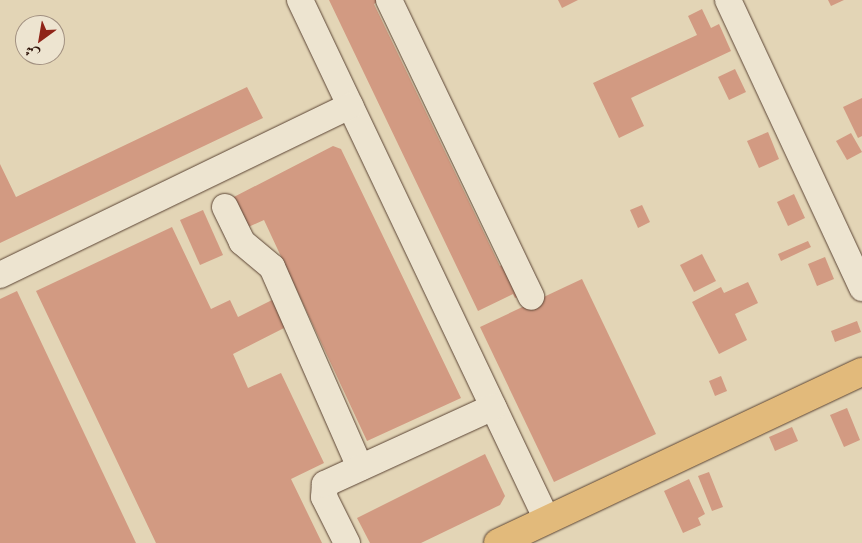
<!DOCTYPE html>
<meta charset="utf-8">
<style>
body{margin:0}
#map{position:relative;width:862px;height:543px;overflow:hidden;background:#e3d5b6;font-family:Alegreya,Amiri,serif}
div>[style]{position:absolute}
.building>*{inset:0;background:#d29a82}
.roads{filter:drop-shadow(0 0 1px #5b4434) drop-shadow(0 0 1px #5b4434)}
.minor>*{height:26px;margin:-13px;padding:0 13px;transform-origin:13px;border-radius:13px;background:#ede4d0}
.major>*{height:28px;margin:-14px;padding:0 14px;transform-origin:14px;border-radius:14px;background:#e2ba7b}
span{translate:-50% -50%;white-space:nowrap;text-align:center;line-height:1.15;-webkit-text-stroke:4px #ede4d0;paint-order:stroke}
.north{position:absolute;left:15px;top:15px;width:50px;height:50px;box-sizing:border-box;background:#ede4d0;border:1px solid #a19080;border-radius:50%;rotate:212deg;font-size:14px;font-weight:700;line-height:20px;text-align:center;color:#2e1309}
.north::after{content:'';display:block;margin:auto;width:18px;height:22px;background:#8f2418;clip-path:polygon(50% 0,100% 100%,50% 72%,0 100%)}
</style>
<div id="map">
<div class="building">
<div style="clip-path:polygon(329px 0,381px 0,374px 4px,500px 266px,508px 262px,524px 294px,515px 298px,513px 294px,478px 311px)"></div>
<div style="clip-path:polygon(558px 0,578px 0,562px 8px)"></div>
<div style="clip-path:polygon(828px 0,844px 0,831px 6px)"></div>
<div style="clip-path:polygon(702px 9px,711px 28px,719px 24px,731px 51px,631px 98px,644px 126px,619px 138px,593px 83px,697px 35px,688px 16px)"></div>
<div style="clip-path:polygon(735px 69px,746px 92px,729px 100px,718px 77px)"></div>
<div style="clip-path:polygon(247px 87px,263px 118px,0 243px,0 164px,16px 197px)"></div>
<div style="clip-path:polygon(862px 98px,862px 136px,858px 138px,843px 107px)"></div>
<div style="clip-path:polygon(768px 132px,779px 159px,759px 168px,747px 141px)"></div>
<div style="clip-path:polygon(851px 133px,862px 152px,847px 160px,836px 141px)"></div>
<div style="clip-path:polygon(333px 146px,341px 149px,461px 398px,367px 441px,264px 220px,244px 229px,230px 199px)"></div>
<div style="clip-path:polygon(794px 194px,805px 218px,788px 226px,777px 202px)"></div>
<div style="clip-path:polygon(642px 205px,650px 222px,638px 228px,630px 210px)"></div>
<div style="clip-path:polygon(203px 210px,223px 255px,200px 265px,180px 220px)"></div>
<div style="clip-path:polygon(172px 227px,211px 309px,230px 300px,238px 317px,276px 298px,290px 325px,233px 354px,248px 388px,281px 373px,324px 463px,291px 479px,322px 543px,156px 543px,36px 291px)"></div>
<div style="clip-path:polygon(808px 241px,811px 247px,781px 261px,778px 254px)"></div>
<div style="clip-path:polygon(702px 254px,716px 281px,694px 292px,680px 265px)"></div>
<div style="clip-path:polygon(825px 257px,834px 279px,817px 286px,808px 264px)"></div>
<div style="clip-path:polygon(582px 279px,656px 434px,554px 482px,480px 327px)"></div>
<div style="clip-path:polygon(748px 282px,758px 303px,735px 314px,747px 340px,719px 354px,692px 302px,721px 287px,724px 293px)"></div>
<div style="clip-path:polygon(17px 291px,136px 543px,0 543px,0 299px)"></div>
<div style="clip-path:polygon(857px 321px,861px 332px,835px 342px,831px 331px)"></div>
<div style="clip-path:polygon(721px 376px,727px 391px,715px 396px,709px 381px)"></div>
<div style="clip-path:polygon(847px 408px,860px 440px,844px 447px,830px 415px)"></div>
<div style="clip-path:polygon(792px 427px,798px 441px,775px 451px,769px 437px)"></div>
<div style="clip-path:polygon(485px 454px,505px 496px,500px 505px,421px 543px,370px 543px,357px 518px)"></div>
<div style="clip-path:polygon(709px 472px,723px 507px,712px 511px,698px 476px)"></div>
<div style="clip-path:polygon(689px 479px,705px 514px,698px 518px,701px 525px,683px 533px,664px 491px)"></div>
</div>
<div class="roads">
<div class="minor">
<div style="left:300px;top:0;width:576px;rotate:64.59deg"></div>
<div style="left:389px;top:0;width:329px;rotate:64.4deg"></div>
<div style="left:728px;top:0;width:318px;rotate:65deg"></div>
<div style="left:225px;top:207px;width:39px;rotate:64deg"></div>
<div style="left:242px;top:242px;width:39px;rotate:40deg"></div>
<div style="left:272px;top:267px;width:219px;rotate:66.3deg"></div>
<div style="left:0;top:275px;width:389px;rotate:-25.8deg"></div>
<div style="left:347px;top:543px;width:51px;rotate:-116.6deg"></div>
<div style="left:324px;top:497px;width:13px;rotate:-86deg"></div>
<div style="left:325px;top:484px;width:185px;rotate:-24.6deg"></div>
</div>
<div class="major">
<div style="left:498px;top:543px;width:402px;rotate:-25.2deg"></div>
</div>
</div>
<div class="north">ش</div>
</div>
